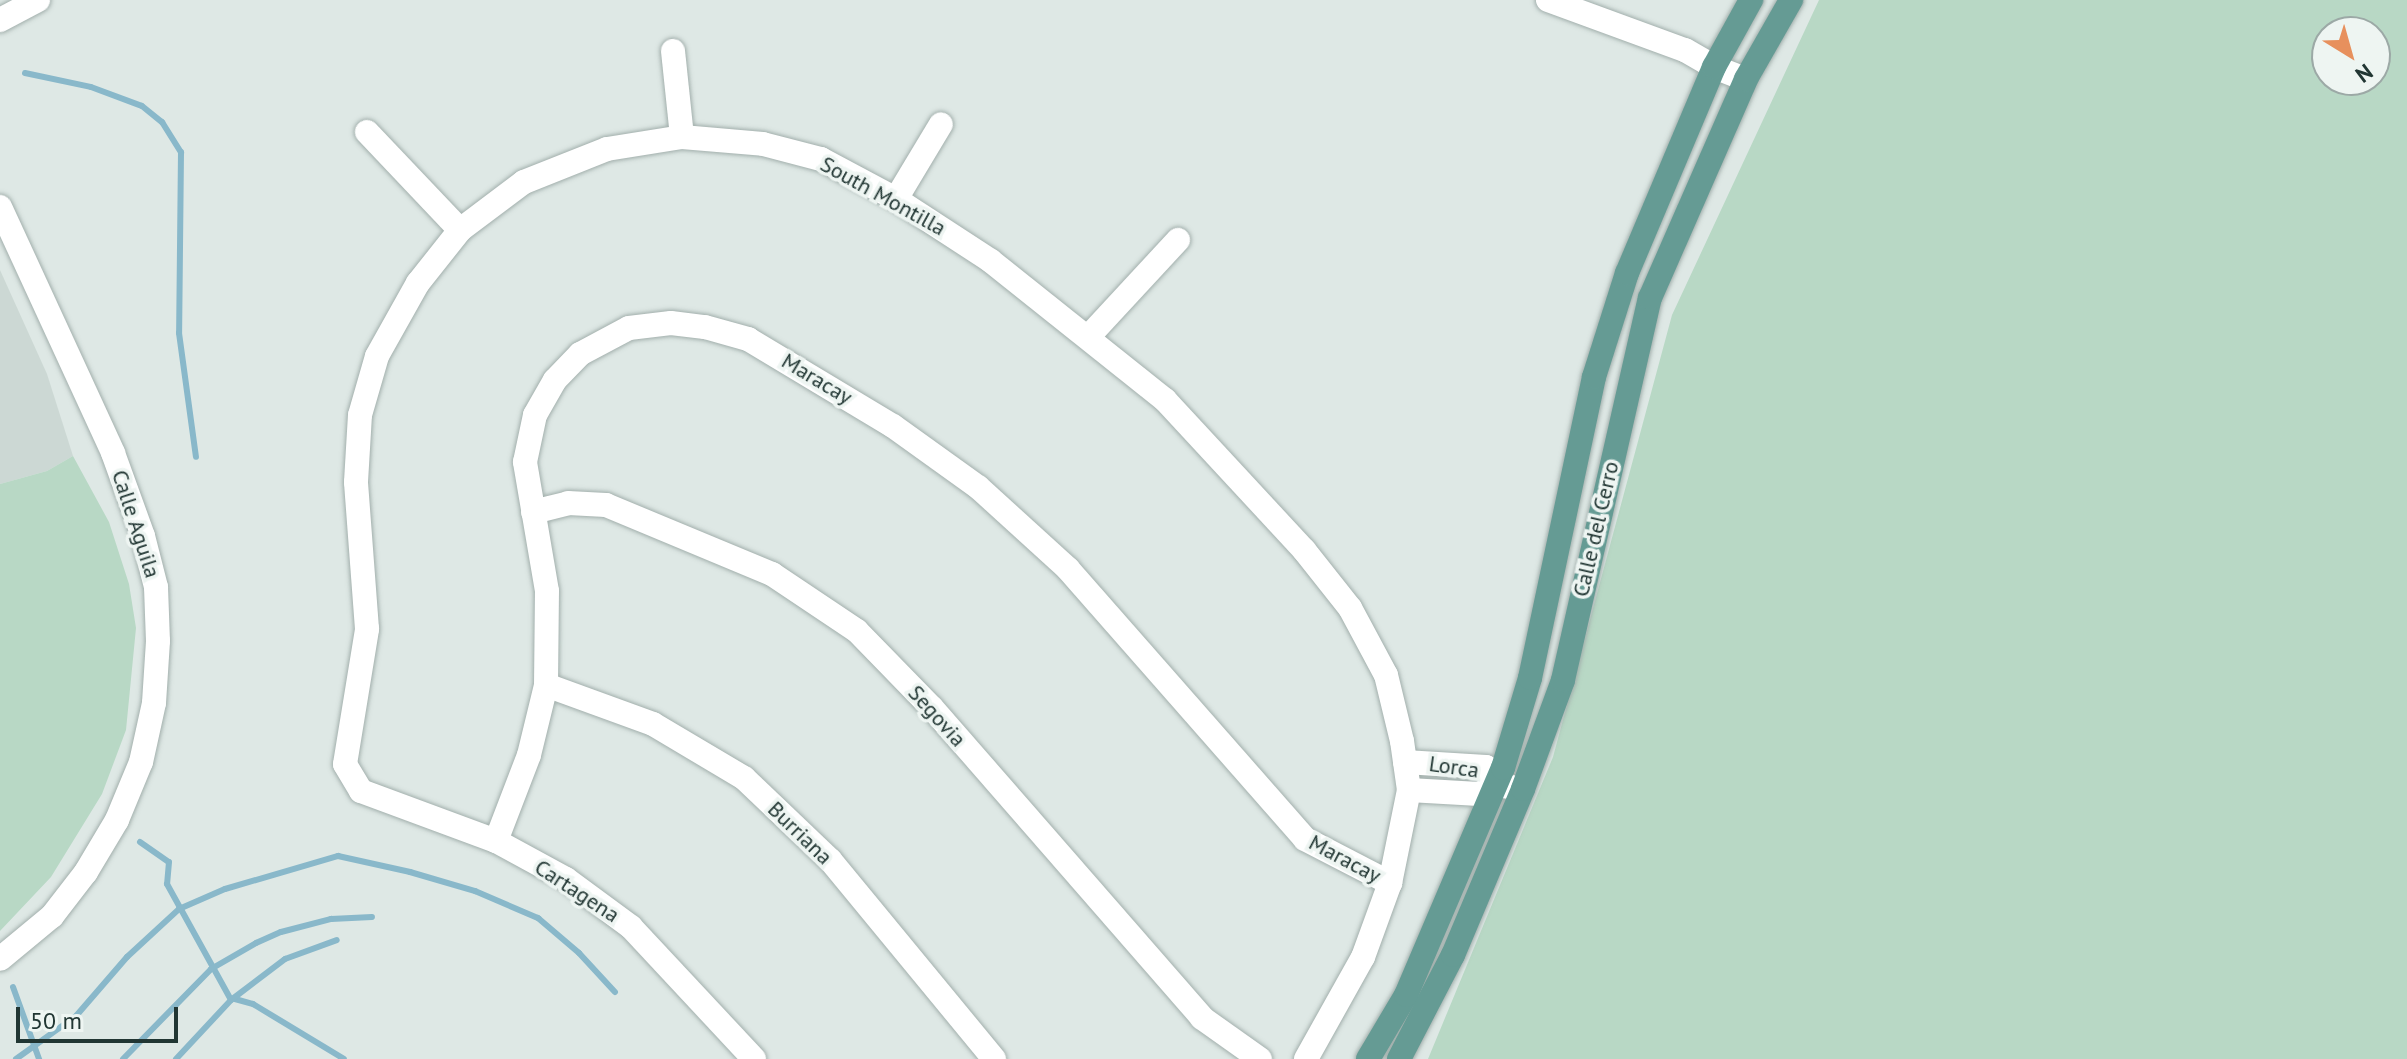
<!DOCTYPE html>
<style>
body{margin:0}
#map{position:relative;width:2407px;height:1059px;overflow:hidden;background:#dee8e5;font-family:"PT Sans",sans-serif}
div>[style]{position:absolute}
.built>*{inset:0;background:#ccd8d4}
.green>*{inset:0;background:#b8d8c5}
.stream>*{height:6px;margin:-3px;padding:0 3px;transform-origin:3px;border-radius:3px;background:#89b8ca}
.roads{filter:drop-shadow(0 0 2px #a2afac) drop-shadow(0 0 2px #a2afac)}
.minor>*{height:24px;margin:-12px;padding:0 12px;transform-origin:12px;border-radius:12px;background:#fff}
.major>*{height:24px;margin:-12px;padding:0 12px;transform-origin:12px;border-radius:12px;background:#659b94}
span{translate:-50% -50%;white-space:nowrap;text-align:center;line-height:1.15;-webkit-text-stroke:7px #eef5f2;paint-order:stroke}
.street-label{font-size:22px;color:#213633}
.north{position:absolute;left:2311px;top:16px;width:80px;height:80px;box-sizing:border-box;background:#eef5f2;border:2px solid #9ca9a6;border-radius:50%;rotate:143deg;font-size:22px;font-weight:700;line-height:32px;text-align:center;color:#213633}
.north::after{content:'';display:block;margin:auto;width:28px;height:36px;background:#e7905d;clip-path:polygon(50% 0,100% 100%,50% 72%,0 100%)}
.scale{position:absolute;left:16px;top:1007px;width:162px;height:36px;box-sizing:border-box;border:4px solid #213633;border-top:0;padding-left:10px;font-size:24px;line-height:28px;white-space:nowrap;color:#213633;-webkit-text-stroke:6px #eef5f2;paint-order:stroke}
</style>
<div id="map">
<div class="built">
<div style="clip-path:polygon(0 270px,47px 374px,73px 456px,47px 471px,0 484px)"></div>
</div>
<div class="green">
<div style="clip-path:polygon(evenodd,1819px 0,2407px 0,2407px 1059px,1428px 1059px,1553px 757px,1672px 315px,1819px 0,2327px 32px,2375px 32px,2375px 80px,2327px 80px,2327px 32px)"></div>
<div style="clip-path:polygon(73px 456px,109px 522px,129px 584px,136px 628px,126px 730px,102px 794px,51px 877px,0 931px,0 484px,47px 471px)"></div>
</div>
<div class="stream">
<div style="left:25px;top:73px;width:67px;rotate:12deg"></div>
<div style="left:91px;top:87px;width:54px;rotate:20.4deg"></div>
<div style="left:142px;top:106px;width:26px;rotate:39deg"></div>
<div style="left:162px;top:122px;width:36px;rotate:58deg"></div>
<div style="left:181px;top:152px;width:181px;rotate:90.6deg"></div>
<div style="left:179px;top:333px;width:125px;rotate:82.2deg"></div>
<div style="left:140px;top:842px;width:35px;rotate:35deg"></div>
<div style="left:169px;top:862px;width:22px;rotate:95deg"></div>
<div style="left:167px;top:884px;width:132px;rotate:61.1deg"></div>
<div style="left:13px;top:987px;width:77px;rotate:70.1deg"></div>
<div style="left:235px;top:999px;width:19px;rotate:16deg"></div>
<div style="left:253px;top:1004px;width:106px;rotate:31.1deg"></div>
<div style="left:16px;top:1059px;width:74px;rotate:-35.6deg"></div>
<div style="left:76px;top:1016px;width:78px;rotate:-49.2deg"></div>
<div style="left:127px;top:957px;width:71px;rotate:-42.7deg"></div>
<div style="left:179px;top:909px;width:50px;rotate:-23.5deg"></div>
<div style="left:225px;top:889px;width:118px;rotate:-16.3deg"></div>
<div style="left:338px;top:856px;width:74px;rotate:12.5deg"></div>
<div style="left:410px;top:872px;width:68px;rotate:16.3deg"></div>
<div style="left:475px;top:891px;width:69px;rotate:23.2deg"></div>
<div style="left:538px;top:918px;width:54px;rotate:40.5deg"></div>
<div style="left:579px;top:953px;width:53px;rotate:47.3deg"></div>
<div style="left:123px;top:1059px;width:126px;rotate:-45.6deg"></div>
<div style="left:211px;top:969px;width:52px;rotate:-30deg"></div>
<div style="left:256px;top:943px;width:27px;rotate:-24deg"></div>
<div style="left:281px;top:932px;width:52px;rotate:-14.6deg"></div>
<div style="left:331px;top:919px;width:41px;rotate:-2.8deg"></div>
<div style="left:176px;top:1059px;width:81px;rotate:-47deg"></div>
<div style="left:231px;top:1000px;width:68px;rotate:-37.2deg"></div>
<div style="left:285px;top:959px;width:55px;rotate:-20.1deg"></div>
</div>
<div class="roads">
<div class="minor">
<div style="left:1548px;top:0;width:146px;rotate:20.1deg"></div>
<div style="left:1685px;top:50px;width:34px;rotate:30deg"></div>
<div style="left:1714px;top:67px;width:34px;rotate:21deg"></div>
<div style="left:0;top:20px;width:43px;rotate:-27.8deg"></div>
<div style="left:673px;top:51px;width:86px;rotate:84deg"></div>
<div style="left:367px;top:132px;width:135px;rotate:46.5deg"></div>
<div style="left:896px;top:199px;width:87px;rotate:-59deg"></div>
<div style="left:0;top:207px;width:271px;rotate:65.3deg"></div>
<div style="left:113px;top:453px;width:88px;rotate:70.1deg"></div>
<div style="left:143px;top:536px;width:53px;rotate:75.7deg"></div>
<div style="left:156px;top:587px;width:54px;rotate:87.9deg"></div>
<div style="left:158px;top:641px;width:62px;rotate:93.7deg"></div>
<div style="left:154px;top:703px;width:60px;rotate:102.4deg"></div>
<div style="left:141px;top:762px;width:63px;rotate:112.5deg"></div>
<div style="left:117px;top:820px;width:61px;rotate:120.8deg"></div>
<div style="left:86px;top:872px;width:56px;rotate:127.7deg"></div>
<div style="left:52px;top:916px;width:67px;rotate:140.4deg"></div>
<div style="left:1089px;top:336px;width:131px;rotate:-47.2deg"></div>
<div style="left:533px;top:512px;width:36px;rotate:-14deg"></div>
<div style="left:568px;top:503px;width:38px;rotate:3deg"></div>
<div style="left:606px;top:505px;width:180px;rotate:22.6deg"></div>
<div style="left:772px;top:574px;width:102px;rotate:33.8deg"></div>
<div style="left:857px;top:631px;width:107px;rotate:45.8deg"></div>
<div style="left:932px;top:708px;width:411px;rotate:48.9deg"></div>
<div style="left:1202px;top:1018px;width:71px;rotate:35.3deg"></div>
<div style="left:546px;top:685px;width:114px;rotate:20deg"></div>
<div style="left:653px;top:724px;width:106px;rotate:30.7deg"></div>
<div style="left:744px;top:778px;width:119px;rotate:43.6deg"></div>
<div style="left:830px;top:860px;width:258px;rotate:50.5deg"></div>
<div style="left:1405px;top:762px;width:81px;rotate:3.5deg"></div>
<div style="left:1486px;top:767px;width:21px;rotate:61deg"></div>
<div style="left:1409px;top:790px;width:70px;rotate:3.3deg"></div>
<div style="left:1479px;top:794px;width:19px;rotate:-28deg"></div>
<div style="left:1496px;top:785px;width:27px;rotate:8deg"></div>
<div style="left:496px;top:841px;width:92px;rotate:-69deg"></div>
<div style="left:529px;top:755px;width:72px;rotate:-76.3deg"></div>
<div style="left:546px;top:685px;width:94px;rotate:-89.4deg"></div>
<div style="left:547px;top:591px;width:131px;rotate:-99.7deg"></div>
<div style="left:525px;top:462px;width:48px;rotate:-78deg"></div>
<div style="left:535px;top:415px;width:40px;rotate:-60.3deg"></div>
<div style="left:555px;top:380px;width:36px;rotate:-46deg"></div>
<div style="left:580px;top:354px;width:55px;rotate:-28deg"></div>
<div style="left:629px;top:328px;width:42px;rotate:-6.8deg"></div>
<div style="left:671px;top:323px;width:34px;rotate:7deg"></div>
<div style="left:705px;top:327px;width:45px;rotate:15.6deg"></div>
<div style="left:748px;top:339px;width:169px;rotate:31deg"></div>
<div style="left:893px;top:426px;width:105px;rotate:35.7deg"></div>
<div style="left:978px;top:487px;width:122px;rotate:42.3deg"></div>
<div style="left:1068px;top:569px;width:359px;rotate:48.7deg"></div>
<div style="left:1305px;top:839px;width:96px;rotate:27.4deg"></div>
<div style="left:754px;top:1059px;width:180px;rotate:-133deg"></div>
<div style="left:631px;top:927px;width:81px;rotate:-143.6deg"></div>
<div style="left:566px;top:879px;width:80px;rotate:-151.5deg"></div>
<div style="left:496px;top:841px;width:144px;rotate:-159.7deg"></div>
<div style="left:361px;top:791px;width:31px;rotate:-121deg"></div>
<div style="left:345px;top:764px;width:137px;rotate:-80.7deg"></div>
<div style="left:367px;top:629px;width:147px;rotate:-94.3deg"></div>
<div style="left:356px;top:482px;width:67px;rotate:-86.6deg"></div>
<div style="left:360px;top:415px;width:61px;rotate:-73.9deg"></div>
<div style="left:377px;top:356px;width:84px;rotate:-60.7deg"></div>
<div style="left:418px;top:283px;width:68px;rotate:-51.6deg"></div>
<div style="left:460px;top:230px;width:80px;rotate:-36.9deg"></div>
<div style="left:524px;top:182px;width:89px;rotate:-21.7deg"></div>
<div style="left:607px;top:149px;width:76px;rotate:-9.1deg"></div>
<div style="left:682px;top:137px;width:81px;rotate:4.9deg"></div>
<div style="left:763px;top:144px;width:60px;rotate:14.5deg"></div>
<div style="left:821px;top:159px;width:85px;rotate:28.1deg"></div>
<div style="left:896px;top:199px;width:113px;rotate:33.1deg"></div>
<div style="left:991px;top:261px;width:223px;rotate:38.6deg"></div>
<div style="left:1165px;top:400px;width:205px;rotate:47.2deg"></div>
<div style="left:1304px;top:550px;width:74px;rotate:51.6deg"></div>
<div style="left:1350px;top:608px;width:76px;rotate:61.8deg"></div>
<div style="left:1386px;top:675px;width:68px;rotate:76.4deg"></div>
<div style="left:1402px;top:741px;width:49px;rotate:81.9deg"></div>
<div style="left:1409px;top:790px;width:95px;rotate:101.5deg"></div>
<div style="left:1390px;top:883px;width:79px;rotate:110deg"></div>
<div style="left:1363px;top:957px;width:117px;rotate:119.2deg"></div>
</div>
<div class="major">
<div style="left:1368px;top:1059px;width:74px;rotate:-59.3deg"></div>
<div style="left:1406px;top:995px;width:247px;rotate:-66.9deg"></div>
<div style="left:1503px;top:768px;width:94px;rotate:-73.3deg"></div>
<div style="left:1530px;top:678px;width:308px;rotate:-78deg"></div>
<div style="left:1594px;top:377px;width:109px;rotate:-72.4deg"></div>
<div style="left:1627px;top:273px;width:224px;rotate:-67.1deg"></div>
<div style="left:1714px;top:67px;width:77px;rotate:-61.1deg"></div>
<div style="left:1399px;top:1059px;width:117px;rotate:-62.6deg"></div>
<div style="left:1453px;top:955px;width:180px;rotate:-67.1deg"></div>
<div style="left:1523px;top:789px;width:116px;rotate:-69.8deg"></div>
<div style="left:1563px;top:680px;width:392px;rotate:-77.2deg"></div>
<div style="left:1650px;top:298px;width:239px;rotate:-66.3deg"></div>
<div style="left:1746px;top:79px;width:91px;rotate:-60.3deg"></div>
</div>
</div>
<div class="street-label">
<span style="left:883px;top:196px;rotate:29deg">South Montilla</span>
<span style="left:817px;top:379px;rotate:31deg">Maracay</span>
<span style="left:136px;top:524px;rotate:72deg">Calle Aguila</span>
<span style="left:1596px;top:529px;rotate:-77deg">Calle del Cerro</span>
<span style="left:937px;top:716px;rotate:48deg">Segovia</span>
<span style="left:1454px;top:767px;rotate:8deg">Lorca</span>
<span style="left:800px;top:833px;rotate:44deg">Burriana</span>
<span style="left:1345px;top:859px;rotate:28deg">Maracay</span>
<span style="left:577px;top:891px;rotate:33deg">Cartagena</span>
</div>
<div class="north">N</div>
<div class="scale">50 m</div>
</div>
